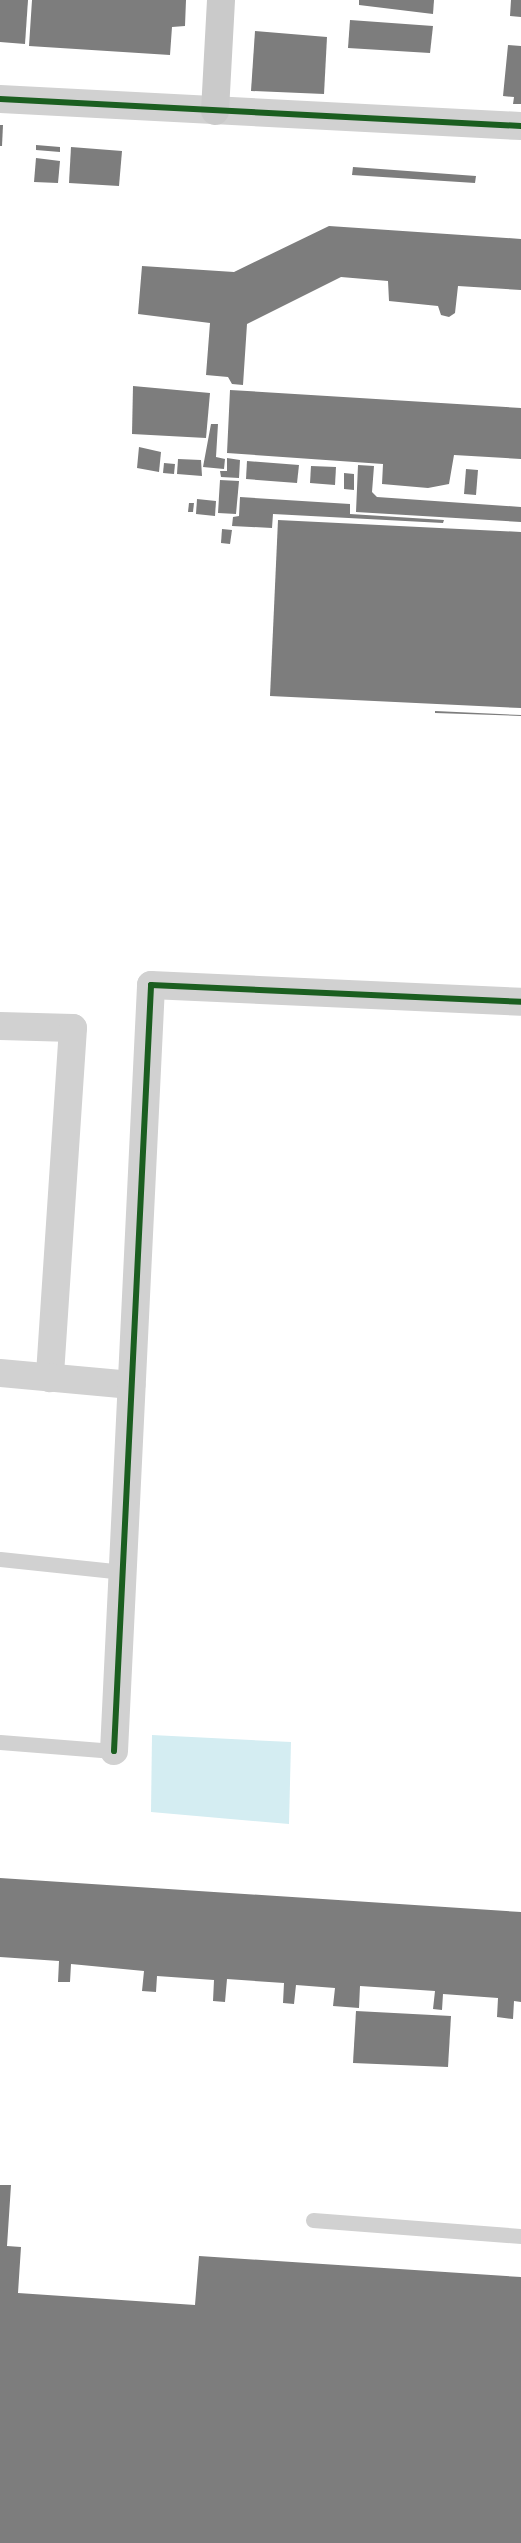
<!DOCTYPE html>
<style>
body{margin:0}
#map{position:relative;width:521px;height:2543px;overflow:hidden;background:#fff;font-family:"Fira Sans Condensed",sans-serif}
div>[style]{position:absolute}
.water>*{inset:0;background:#d4edf2}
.building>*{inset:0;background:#7d7d7d}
.lane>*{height:15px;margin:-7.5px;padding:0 7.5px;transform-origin:7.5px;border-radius:7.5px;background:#d1d1d1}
.street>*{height:28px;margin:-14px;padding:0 14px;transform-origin:14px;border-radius:14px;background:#d1d1d1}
.secondary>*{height:28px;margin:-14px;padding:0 14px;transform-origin:14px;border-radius:14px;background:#cacaca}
.cycleway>*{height:6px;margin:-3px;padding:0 3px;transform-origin:3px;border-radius:3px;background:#1b5e20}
span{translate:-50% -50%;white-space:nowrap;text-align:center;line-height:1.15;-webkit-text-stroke:5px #fff;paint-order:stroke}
</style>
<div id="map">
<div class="water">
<div style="clip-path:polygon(152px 1735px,291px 1742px,289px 1824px,151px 1812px)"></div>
</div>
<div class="building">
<div style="clip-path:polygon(0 0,28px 0,25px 44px,0 42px)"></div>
<div style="clip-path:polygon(32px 0,186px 0,185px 26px,172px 27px,170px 55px,29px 46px)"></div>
<div style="clip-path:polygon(359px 0,434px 0,433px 14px,359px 5px)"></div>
<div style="clip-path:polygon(511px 0,521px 0,521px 17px,510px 16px)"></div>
<div style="clip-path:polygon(350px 20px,433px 26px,430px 53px,348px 48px)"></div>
<div style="clip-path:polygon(255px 31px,327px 37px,324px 94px,251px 91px)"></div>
<div style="clip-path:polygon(508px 45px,521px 46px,521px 104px,513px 104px,514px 97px,503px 96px)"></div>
<div style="clip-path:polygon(0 125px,3px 125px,2px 146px,0 146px)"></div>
<div style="clip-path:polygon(36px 145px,60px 147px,60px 152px,36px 150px)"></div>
<div style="clip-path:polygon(71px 147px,122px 151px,119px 186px,69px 183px)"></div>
<div style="clip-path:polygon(36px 158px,60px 161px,58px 183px,34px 182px)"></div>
<div style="clip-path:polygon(353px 167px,476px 176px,475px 183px,352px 175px)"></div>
<div style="clip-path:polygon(329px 226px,521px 239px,521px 290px,458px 286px,455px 313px,449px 317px,441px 315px,438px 306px,389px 301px,388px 281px,341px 277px,247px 324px,243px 385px,232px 384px,228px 377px,206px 375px,210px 323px,138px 314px,142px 266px,234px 272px)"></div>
<div style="clip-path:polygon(133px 386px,210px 393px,206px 438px,132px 434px)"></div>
<div style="clip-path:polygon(230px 390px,521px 408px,521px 459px,454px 455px,449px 484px,428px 488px,382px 484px,383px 464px,227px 453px)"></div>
<div style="clip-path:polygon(211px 424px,218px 424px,216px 457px,225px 459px,224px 469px,203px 467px)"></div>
<div style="clip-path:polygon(139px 447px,161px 452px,159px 472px,137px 468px)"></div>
<div style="clip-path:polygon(227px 458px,240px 460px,239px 478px,221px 477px,220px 471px,227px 471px)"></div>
<div style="clip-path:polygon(178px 459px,201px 460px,202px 476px,177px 474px)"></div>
<div style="clip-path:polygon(247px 461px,299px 465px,297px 483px,246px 479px)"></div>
<div style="clip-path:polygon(164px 463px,175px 464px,174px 474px,163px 473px)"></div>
<div style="clip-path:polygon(358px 465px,374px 466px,372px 492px,377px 497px,521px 507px,521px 522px,356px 512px)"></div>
<div style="clip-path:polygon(311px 466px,336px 467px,335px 485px,310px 483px)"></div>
<div style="clip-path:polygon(466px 469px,478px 470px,476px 495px,464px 494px)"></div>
<div style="clip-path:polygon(344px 473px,354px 474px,354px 490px,344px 489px)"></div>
<div style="clip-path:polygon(220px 480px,239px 481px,236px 514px,218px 513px)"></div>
<div style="clip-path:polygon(240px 497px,350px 504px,350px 514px,444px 520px,443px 523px,273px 514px,272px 528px,232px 526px,233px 517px,239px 516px)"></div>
<div style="clip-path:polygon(197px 499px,216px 501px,215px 516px,196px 514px)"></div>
<div style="clip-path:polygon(189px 503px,194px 503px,193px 512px,188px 512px)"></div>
<div style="clip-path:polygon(278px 520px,521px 532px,521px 708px,270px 696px)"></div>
<div style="clip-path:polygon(222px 529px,232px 530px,230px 544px,221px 543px)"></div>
<div style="clip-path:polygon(435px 711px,521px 715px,521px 716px,435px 713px)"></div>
<div style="clip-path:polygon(0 1878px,521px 1912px,521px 2002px,514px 2001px,513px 2019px,497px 2017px,498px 1998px,443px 1994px,442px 2010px,433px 2009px,435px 1991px,360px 1986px,359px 2008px,333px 2006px,335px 1988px,296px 1985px,294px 2004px,283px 2003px,284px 1983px,227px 1979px,225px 2002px,213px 2001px,214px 1980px,157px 1976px,156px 1992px,142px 1991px,144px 1971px,71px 1964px,70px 1982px,58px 1982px,59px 1961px,0 1957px)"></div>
<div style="clip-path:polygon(356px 2011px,451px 2016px,448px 2067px,353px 2063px)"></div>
<div style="clip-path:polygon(0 2185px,11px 2185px,7px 2246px,21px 2247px,18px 2293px,195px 2305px,199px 2256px,521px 2277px,521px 2543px,0 2543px)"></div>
</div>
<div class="lane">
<div style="left:0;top:1559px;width:124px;rotate:6deg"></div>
<div style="left:0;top:1742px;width:114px;rotate:4.5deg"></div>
<div style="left:313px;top:2220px;width:209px;rotate:4.4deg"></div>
</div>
<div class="street">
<div style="left:0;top:99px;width:522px;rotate:2.97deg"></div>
<div style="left:0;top:1026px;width:73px;rotate:1.6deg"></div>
<div style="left:73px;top:1028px;width:351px;rotate:93.8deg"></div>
<div style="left:0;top:1373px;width:132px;rotate:5.2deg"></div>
<div style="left:114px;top:1751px;width:767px;rotate:-87.23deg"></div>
<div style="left:151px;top:985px;width:370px;rotate:2.6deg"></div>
</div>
<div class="secondary">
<div style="left:215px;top:111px;width:111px;rotate:-86.9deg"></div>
</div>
<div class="cycleway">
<div style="left:0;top:99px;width:522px;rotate:2.97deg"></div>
<div style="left:114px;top:1751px;width:767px;rotate:-87.23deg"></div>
<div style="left:151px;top:985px;width:370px;rotate:2.6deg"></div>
</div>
</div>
